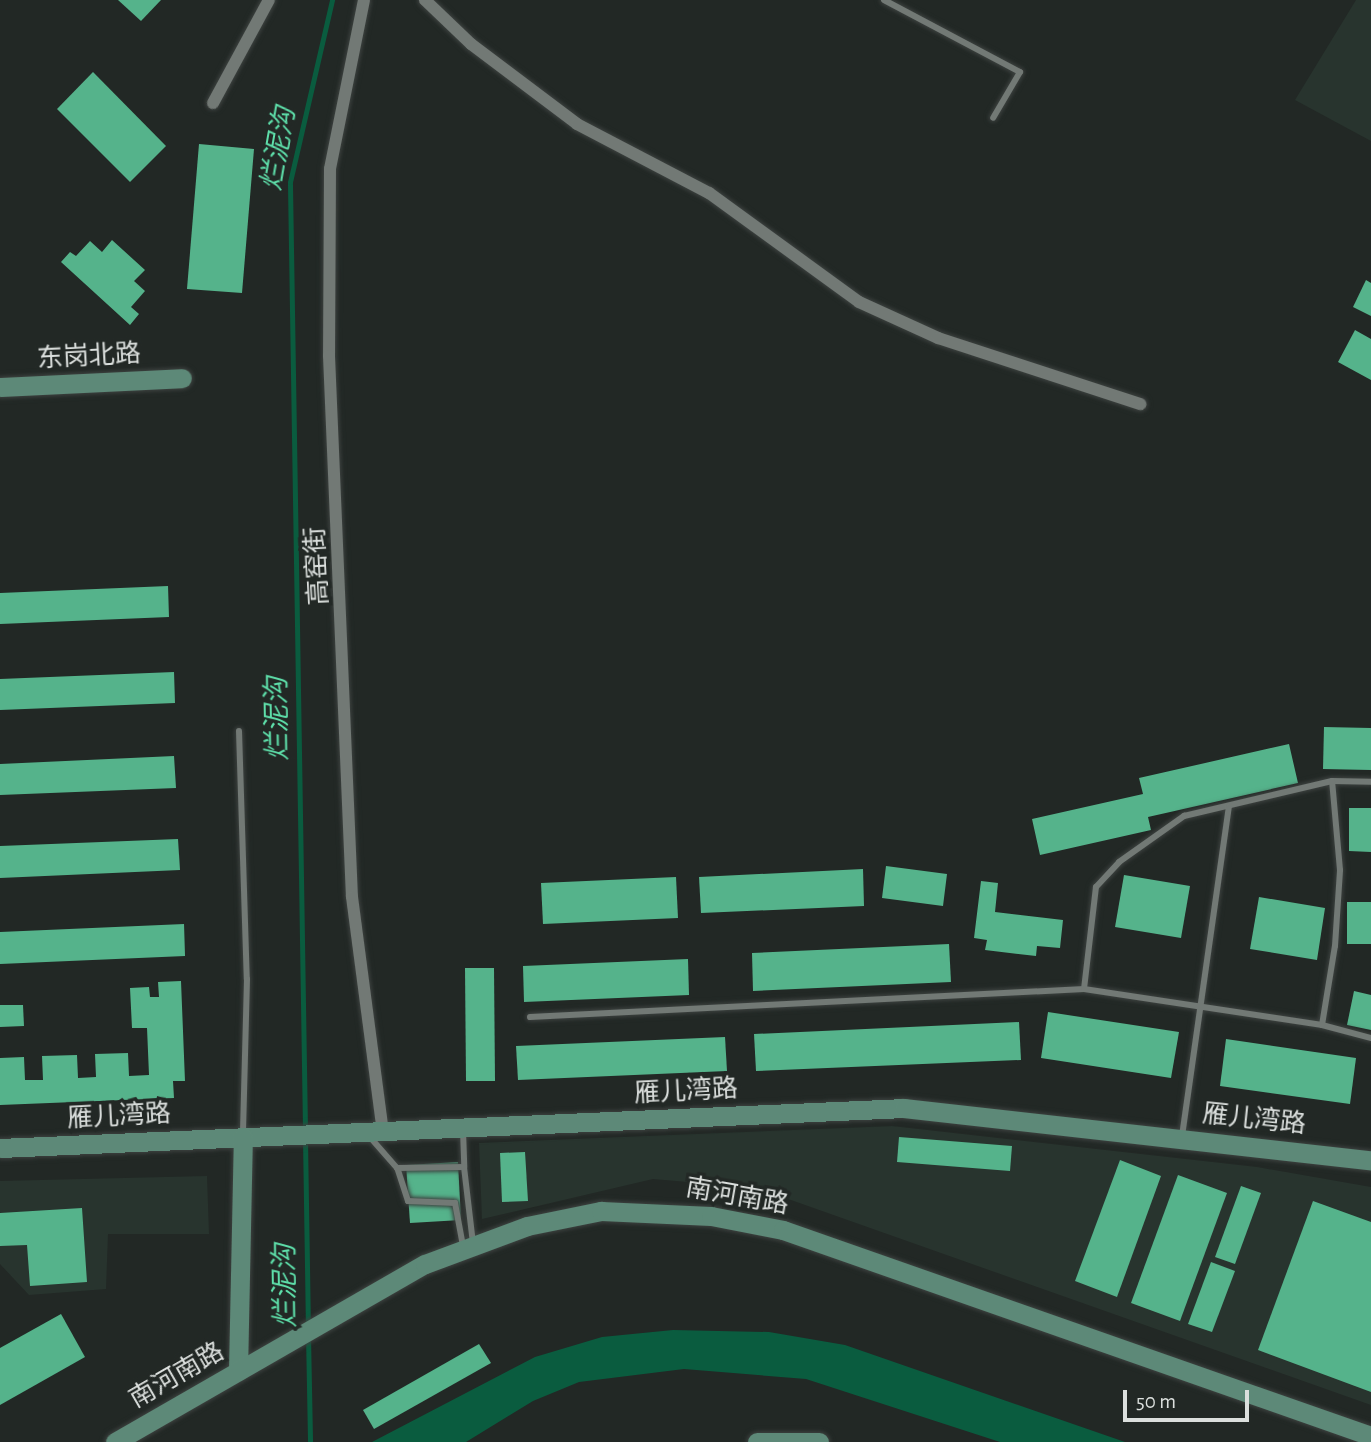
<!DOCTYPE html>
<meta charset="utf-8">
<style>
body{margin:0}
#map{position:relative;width:1371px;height:1442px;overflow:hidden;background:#222825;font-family:"Alegreya Sans","Noto Sans SC",sans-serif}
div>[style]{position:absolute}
.built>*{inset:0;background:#28342e}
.water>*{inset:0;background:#0a5c3f}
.stream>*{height:5px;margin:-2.5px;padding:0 2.5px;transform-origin:2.5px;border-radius:2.5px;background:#0a5c3f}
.building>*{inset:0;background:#55b38b}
.roads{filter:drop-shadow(0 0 2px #3d4240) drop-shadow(0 0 2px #3d4240)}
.lane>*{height:6px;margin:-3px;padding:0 3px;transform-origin:3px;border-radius:3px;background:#727975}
.street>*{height:12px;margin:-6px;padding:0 6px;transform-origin:6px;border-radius:6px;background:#727975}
.secondary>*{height:19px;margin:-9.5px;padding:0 9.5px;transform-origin:9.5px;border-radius:9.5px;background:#5d8978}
span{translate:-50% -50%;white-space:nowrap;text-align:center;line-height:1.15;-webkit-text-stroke:7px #222825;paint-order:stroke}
.street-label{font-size:26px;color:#dbdfdd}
.water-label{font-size:28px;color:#5edfaa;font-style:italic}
.scale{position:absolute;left:1123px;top:1390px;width:126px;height:32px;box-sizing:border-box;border:4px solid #dbdfdd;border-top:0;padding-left:9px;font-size:21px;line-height:24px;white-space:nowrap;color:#dbdfdd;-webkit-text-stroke:5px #222825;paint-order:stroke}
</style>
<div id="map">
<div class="built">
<div style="clip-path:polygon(1356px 0,1371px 0,1371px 141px,1295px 100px)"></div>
<div style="clip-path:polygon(892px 1126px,1257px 1167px,1371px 1187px,1371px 1405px,757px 1188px,653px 1179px,482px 1219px,479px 1143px)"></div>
<div style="clip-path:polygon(207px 1176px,209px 1234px,108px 1234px,106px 1289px,29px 1295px,0 1264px,0 1181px)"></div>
</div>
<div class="water">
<div style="clip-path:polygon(673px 1330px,769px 1332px,845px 1345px,1125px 1442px,1000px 1442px,806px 1379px,684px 1369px,579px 1382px,533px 1401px,466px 1442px,372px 1442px,535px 1357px,602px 1337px)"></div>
</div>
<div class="stream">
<div style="left:305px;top:1129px;width:947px;rotate:-90.91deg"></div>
<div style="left:290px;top:182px;width:187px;rotate:-77deg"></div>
<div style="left:305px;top:1139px;width:186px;rotate:89.1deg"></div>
<div style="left:308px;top:1335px;width:107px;rotate:88.9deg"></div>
</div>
<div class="building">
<div style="clip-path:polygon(118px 0,161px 0,141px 21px)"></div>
<div style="clip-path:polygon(93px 72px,166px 146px,130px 182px,57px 109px)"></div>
<div style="clip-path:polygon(199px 144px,254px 149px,242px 293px,187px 289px)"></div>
<div style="clip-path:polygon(112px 240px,145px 270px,134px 281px,145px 291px,131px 307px,139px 314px,130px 325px,61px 262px,70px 252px,76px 256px,90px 241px,102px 252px)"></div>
<div style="clip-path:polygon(1366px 280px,1371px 283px,1371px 316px,1353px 307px)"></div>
<div style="clip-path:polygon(1355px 330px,1371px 339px,1371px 380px,1338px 362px)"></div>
<div style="clip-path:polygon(168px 586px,169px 617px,0 624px,0 593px)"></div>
<div style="clip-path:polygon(174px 672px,175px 703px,0 710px,0 679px)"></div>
<div style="clip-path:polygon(1324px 727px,1371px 728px,1371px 770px,1323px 769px)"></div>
<div style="clip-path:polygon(1289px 744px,1298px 783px,1148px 817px,1151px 830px,1040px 855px,1032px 819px,1143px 794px,1139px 778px)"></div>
<div style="clip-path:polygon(174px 756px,176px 788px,0 795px,0 764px)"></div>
<div style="clip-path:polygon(1349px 808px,1371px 808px,1371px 852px,1349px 851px)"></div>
<div style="clip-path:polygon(178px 839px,180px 870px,0 878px,0 846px)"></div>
<div style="clip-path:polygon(886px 866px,947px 874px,943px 906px,882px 898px)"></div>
<div style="clip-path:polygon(863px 869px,864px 906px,701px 913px,699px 877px)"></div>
<div style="clip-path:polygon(1124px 875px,1190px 886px,1181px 938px,1115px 927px)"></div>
<div style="clip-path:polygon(676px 877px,678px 918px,543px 924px,541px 883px)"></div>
<div style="clip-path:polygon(981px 881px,998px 883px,995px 912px,1063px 920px,1060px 948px,1037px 946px,1036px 956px,985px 950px,987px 940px,974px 938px)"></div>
<div style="clip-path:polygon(1259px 897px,1325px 908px,1317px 960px,1250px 949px)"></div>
<div style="clip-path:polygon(1347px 902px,1371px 902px,1371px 944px,1347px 944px)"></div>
<div style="clip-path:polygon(184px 924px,185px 956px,0 964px,0 932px)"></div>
<div style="clip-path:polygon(949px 944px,951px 982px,753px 991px,752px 953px)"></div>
<div style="clip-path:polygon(688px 959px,689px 995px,524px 1002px,523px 966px)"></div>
<div style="clip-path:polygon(465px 968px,494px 968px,495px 1081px,466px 1081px)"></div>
<div style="clip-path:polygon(181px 981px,185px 1081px,173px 1081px,174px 1098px,0 1105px,0 1058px,24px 1057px,25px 1080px,43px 1080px,42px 1056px,77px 1055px,78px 1078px,96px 1077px,95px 1054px,128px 1053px,129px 1076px,149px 1075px,147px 1028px,132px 1028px,130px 988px,149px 987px,150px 997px,159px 997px,158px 982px)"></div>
<div style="clip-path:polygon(1354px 991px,1371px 995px,1371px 1030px,1347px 1025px)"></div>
<div style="clip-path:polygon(0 1005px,23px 1005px,24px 1026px,0 1027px)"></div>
<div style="clip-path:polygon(1048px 1012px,1179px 1032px,1171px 1078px,1041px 1058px)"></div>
<div style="clip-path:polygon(1019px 1022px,1021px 1060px,756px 1071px,754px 1034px)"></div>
<div style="clip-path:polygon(725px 1037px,727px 1071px,518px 1080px,516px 1046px)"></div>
<div style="clip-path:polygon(1226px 1039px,1356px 1058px,1350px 1104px,1220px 1086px)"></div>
<div style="clip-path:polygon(899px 1137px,1012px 1146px,1010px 1171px,897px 1162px)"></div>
<div style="clip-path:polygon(525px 1152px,528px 1201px,502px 1202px,500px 1153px)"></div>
<div style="clip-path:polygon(1120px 1160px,1161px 1176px,1117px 1297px,1075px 1281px)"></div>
<div style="clip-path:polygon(458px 1162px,461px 1220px,410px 1223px,406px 1165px)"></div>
<div style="clip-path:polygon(1178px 1175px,1227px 1193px,1180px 1321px,1131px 1303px)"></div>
<div style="clip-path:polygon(1241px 1186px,1261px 1193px,1235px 1264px,1215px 1257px)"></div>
<div style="clip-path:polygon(1313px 1201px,1371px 1222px,1371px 1392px,1258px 1350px)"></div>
<div style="clip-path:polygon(82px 1208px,87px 1282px,30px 1286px,27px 1245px,0 1246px,0 1213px)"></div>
<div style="clip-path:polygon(1211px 1262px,1235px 1271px,1212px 1332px,1188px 1324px)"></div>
<div style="clip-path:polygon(61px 1314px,85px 1357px,0 1405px,0 1348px)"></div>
<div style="clip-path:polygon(479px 1344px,491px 1363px,374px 1429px,363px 1410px)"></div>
</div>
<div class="roads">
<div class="lane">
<div style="left:884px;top:0;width:154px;rotate:27.9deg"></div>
<div style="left:1020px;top:72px;width:53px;rotate:120.4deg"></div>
<div style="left:239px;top:731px;width:248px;rotate:88.2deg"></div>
<div style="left:247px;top:979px;width:156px;rotate:91.5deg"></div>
<div style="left:1084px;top:989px;width:103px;rotate:-83.3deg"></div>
<div style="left:1096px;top:887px;width:34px;rotate:-47deg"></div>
<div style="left:1119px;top:862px;width:80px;rotate:-35.3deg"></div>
<div style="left:1184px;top:816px;width:152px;rotate:-13.3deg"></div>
<div style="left:1332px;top:781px;width:39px;rotate:1deg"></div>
<div style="left:530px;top:1017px;width:555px;rotate:-2.89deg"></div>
<div style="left:1084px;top:989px;width:241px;rotate:8.6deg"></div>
<div style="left:1322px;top:1025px;width:51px;rotate:14.9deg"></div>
<div style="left:1322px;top:1025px;width:80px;rotate:-80.7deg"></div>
<div style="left:1335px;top:946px;width:76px;rotate:-86.2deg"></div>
<div style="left:1340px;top:870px;width:89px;rotate:-95.1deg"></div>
<div style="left:463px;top:1130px;width:37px;rotate:88deg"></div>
<div style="left:369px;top:1136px;width:43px;rotate:48.8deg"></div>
<div style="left:1182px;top:1136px;width:333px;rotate:-81.9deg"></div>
<div style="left:463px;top:1246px;width:44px;rotate:-100.5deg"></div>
<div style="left:455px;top:1203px;width:47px;rotate:-177.6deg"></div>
<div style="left:408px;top:1201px;width:35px;rotate:-108deg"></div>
<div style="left:397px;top:1168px;width:67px;rotate:-0.9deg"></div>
<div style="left:464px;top:1167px;width:78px;rotate:83.3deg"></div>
</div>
<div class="street">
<div style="left:364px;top:0;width:172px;rotate:101.4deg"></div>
<div style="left:330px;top:169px;width:187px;rotate:90.3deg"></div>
<div style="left:329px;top:356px;width:541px;rotate:87.57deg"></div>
<div style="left:352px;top:897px;width:236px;rotate:82.5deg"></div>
<div style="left:425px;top:0;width:64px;rotate:43.7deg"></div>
<div style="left:471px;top:44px;width:133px;rotate:37deg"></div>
<div style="left:577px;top:124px;width:149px;rotate:27.6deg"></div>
<div style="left:709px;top:193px;width:185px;rotate:36deg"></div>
<div style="left:859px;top:302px;width:87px;rotate:24.5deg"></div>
<div style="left:938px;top:338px;width:213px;rotate:18.1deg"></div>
<div style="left:213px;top:103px;width:117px;rotate:-61.5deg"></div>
</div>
<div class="secondary">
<div style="left:0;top:387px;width:182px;rotate:-2.8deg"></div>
<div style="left:0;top:1148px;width:905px;rotate:-2.53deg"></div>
<div style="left:904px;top:1108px;width:470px;rotate:6.4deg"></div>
<div style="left:238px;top:1371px;width:234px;rotate:-88.8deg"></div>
<div style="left:115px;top:1442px;width:357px;rotate:-29.9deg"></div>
<div style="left:425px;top:1264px;width:109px;rotate:-20.4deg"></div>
<div style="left:527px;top:1226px;width:76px;rotate:-11.5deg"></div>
<div style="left:601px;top:1211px;width:110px;rotate:2.6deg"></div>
<div style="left:711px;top:1216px;width:73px;rotate:11deg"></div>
<div style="left:783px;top:1230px;width:623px;rotate:19.31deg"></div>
<div style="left:757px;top:1442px;width:62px"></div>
</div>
</div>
<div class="street-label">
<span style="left:89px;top:357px;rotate:-3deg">东岗北路</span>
<span style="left:318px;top:566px;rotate:-93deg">高窑街</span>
<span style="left:686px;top:1092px;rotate:-3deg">雁儿湾路</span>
<span style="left:119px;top:1117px;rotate:-3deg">雁儿湾路</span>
<span style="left:1254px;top:1120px;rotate:6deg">雁儿湾路</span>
<span style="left:737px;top:1197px;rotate:10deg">南河南路</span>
<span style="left:177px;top:1376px;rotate:-30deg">南河南路</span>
</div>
<div class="water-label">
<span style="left:279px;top:149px;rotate:-80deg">烂泥沟</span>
<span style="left:278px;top:719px;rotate:-91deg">烂泥沟</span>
<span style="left:286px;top:1286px;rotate:-91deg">烂泥沟</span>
</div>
<div class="scale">50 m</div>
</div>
